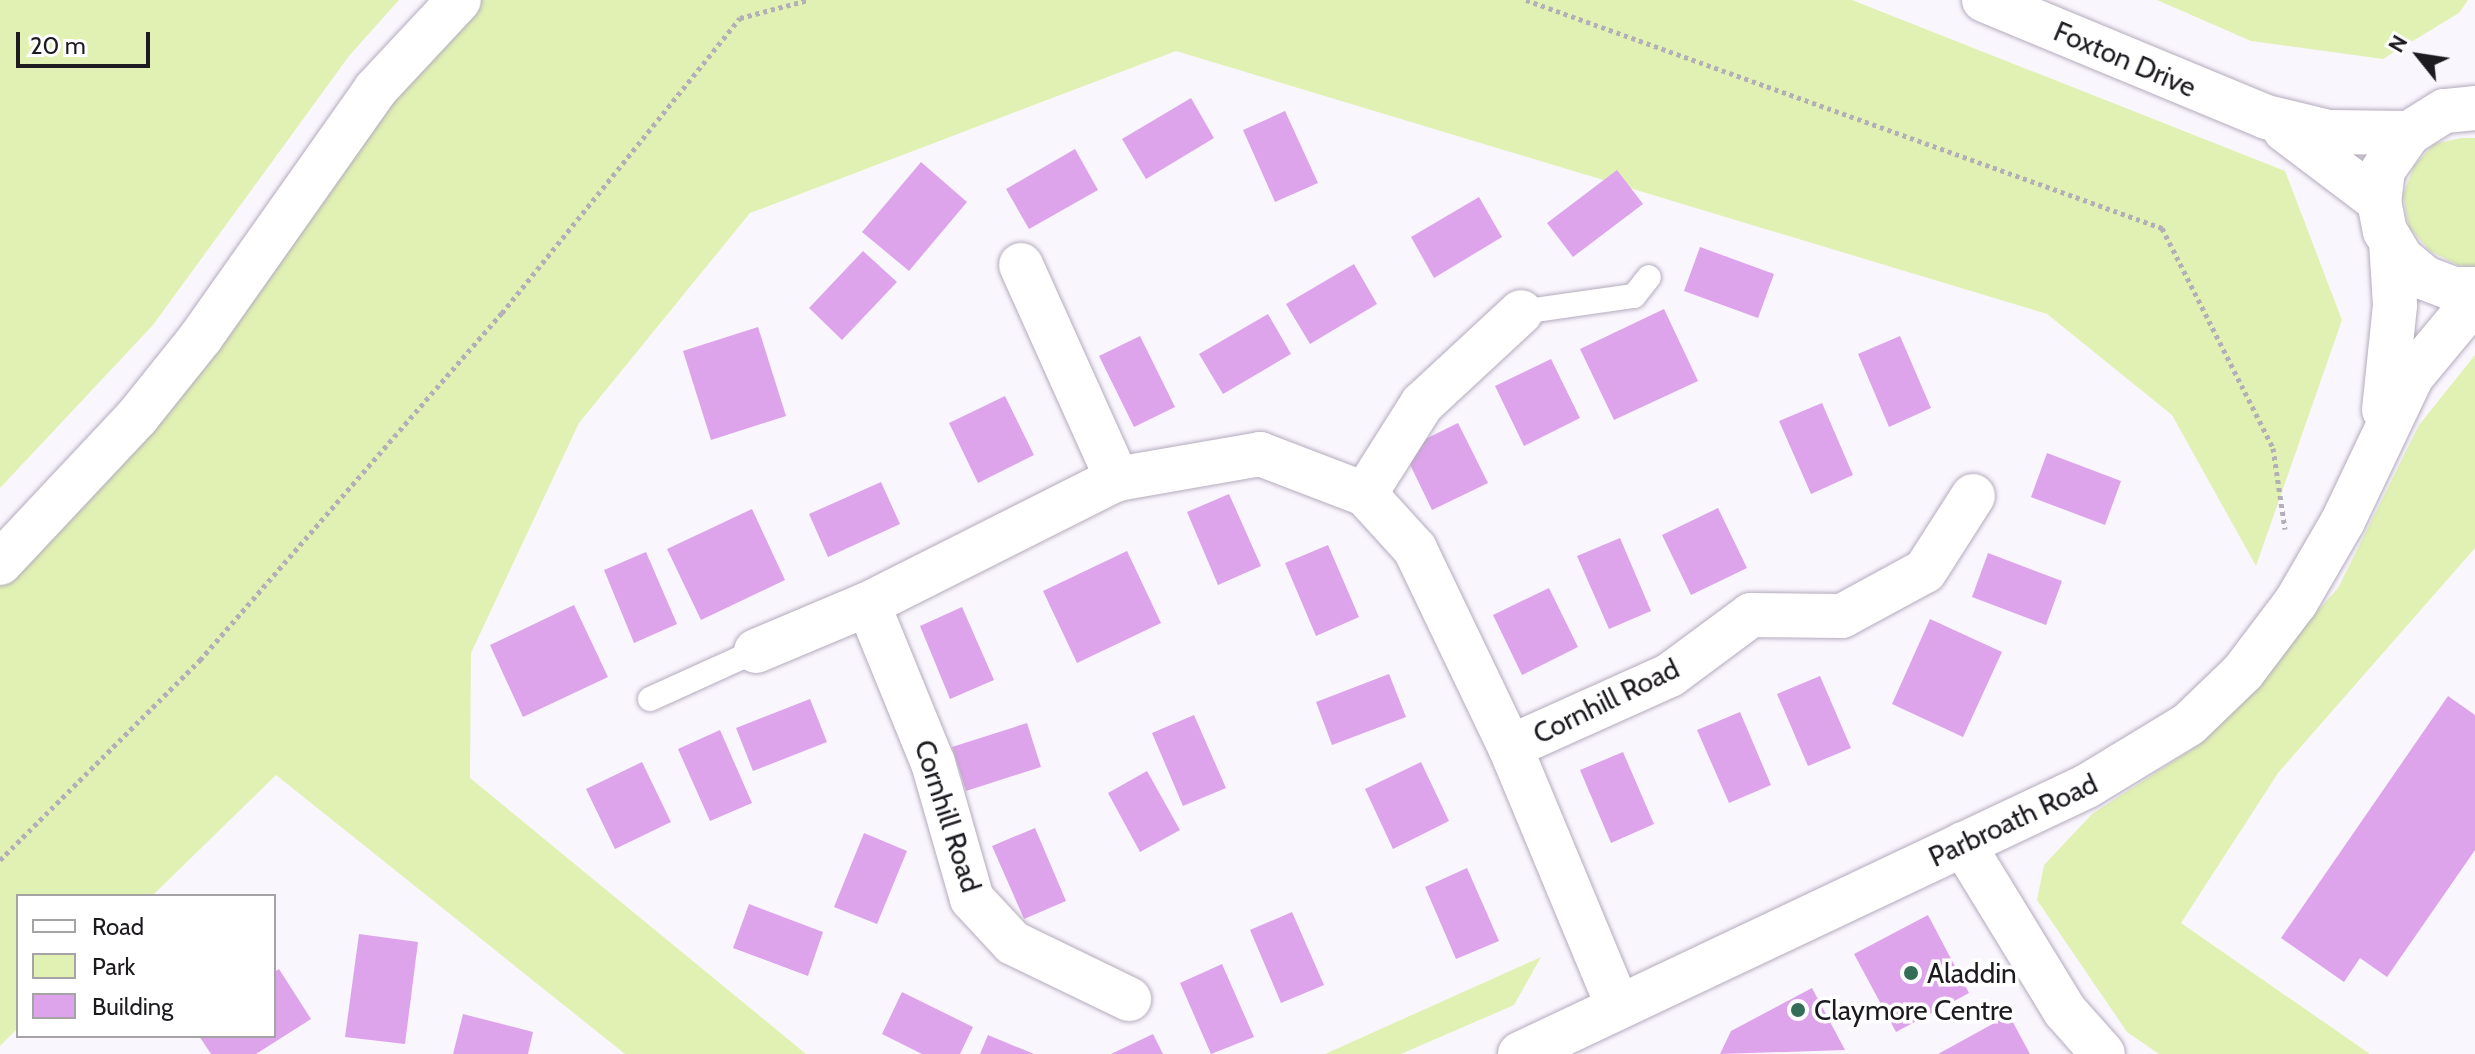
<!DOCTYPE html>
<style>
body{margin:0}
#map{position:relative;width:2475px;height:1054px;overflow:hidden;background:#faf6fe;font-family:Cabin,sans-serif}
div>[style]{position:absolute}
.green>*{inset:0;background:#e1f1b3}
.building>*{inset:0;background:#dda4ec}
.path>*{height:5px;margin-top:-2.5px;transform-origin:0;background:repeating-linear-gradient(90deg,#b3afb6 0 4px,transparent 0 8px)}
.roads{filter:drop-shadow(0 0 2px #b3abbc) drop-shadow(0 0 2px #b3abbc)}
.lane>*{height:24px;margin:-12px;padding:0 12px;transform-origin:12px;border-radius:12px;background:#fff}
.street>*{height:44px;margin:-22px;padding:0 22px;transform-origin:22px;border-radius:22px;background:#fff}
.secondary>*{height:44px;margin:-22px;padding:0 22px;transform-origin:22px;border-radius:22px;background:#fff}
.dots>*{width:22px;height:22px;translate:-50% -50%;box-sizing:border-box;border:4px solid #fff;border-radius:50%}
span{translate:-50% -50%;white-space:nowrap;text-align:center;line-height:1.15;-webkit-text-stroke:7px #fff;paint-order:stroke}
.street-label{font-size:28px;color:#1d1a20}
.poi-label{font-size:28px;color:#1d1a20}
.left{translate:0 -50%;text-align:left}
.legend{position:absolute;left:16px;top:894px;width:260px;height:144px;box-sizing:border-box;background:#fff;border:2px solid #a5a3a6;margin:0;padding:10px 14px;list-style:none;font-size:24px;color:#1d1a20}
.legend li{display:flex;align-items:center;gap:16px;height:40px}
.legend b{width:40px;border:2px solid #a5a3a6}
.north{position:absolute;left:2379px;top:16px;width:80px;height:80px;-webkit-text-stroke:6px #fff;paint-order:stroke;rotate:300deg;font-size:22px;font-weight:700;line-height:32px;text-align:center;color:#1d1a20}
.north::after{content:'';display:block;margin:auto;width:28px;height:36px;background:#1d1a20;clip-path:polygon(50% 0,100% 100%,50% 72%,0 100%)}
.scale{position:absolute;left:16px;top:32px;width:134px;height:36px;box-sizing:border-box;border:4px solid #1d1a20;border-top:0;padding-left:10px;font-size:24px;line-height:28px;white-space:nowrap;color:#1d1a20;-webkit-text-stroke:6px #fff;paint-order:stroke}
</style>
<div id="map">
<div class="green">
<div style="clip-path:polygon(0 0,399px 0,349px 56px,153px 325px,0 488px)"></div>
<div style="clip-path:polygon(459px 0,1852px 0,2285px 171px,2342px 320px,2256px 566px,2172px 415px,2047px 314px,1176px 51px,750px 213px,579px 423px,471px 653px,470px 778px,806px 1054px,625px 1054px,276px 775px,152px 896px,18px 896px,18px 1028px,0 1046px,0 563px)"></div>
<div style="clip-path:polygon(2157px 0,2468px 0,2459px 13px,2383px 59px,2251px 41px)"></div>
<div style="clip-path:polygon(2461px 138px,2475px 138px,2475px 267px,2458px 265px,2430px 251px,2409px 227px,2403px 195px,2414px 166px,2434px 144px)"></div>
<div style="clip-path:polygon(2475px 355px,2475px 548px,2278px 773px,2181px 923px,2370px 1054px,2159px 1054px,2127px 1032px,2037px 900px,2044px 865px,2092px 814px,2200px 744px,2338px 588px,2419px 425px)"></div>
<div style="clip-path:polygon(1541px 957px,1514px 1005px,1401px 1054px,1325px 1054px)"></div>
</div>
<div class="building">
<div style="clip-path:polygon(1191px 98px,1214px 138px,1146px 179px,1122px 139px)"></div>
<div style="clip-path:polygon(1285px 111px,1318px 183px,1275px 202px,1243px 130px)"></div>
<div style="clip-path:polygon(1075px 149px,1098px 190px,1029px 229px,1006px 189px)"></div>
<div style="clip-path:polygon(921px 162px,967px 202px,909px 271px,862px 232px)"></div>
<div style="clip-path:polygon(1617px 170px,1643px 204px,1573px 257px,1547px 223px)"></div>
<div style="clip-path:polygon(1479px 197px,1502px 237px,1434px 278px,1411px 237px)"></div>
<div style="clip-path:polygon(1700px 247px,1774px 274px,1758px 318px,1684px 291px)"></div>
<div style="clip-path:polygon(863px 251px,897px 282px,842px 340px,809px 308px)"></div>
<div style="clip-path:polygon(1354px 264px,1377px 304px,1310px 344px,1286px 304px)"></div>
<div style="clip-path:polygon(1664px 309px,1698px 381px,1614px 420px,1580px 349px)"></div>
<div style="clip-path:polygon(1268px 314px,1291px 354px,1223px 394px,1199px 354px)"></div>
<div style="clip-path:polygon(758px 327px,786px 416px,711px 440px,683px 351px)"></div>
<div style="clip-path:polygon(1140px 336px,1175px 407px,1134px 427px,1099px 356px)"></div>
<div style="clip-path:polygon(1900px 336px,1931px 408px,1889px 427px,1858px 354px)"></div>
<div style="clip-path:polygon(1551px 359px,1580px 418px,1524px 446px,1495px 386px)"></div>
<div style="clip-path:polygon(1005px 396px,1034px 455px,978px 483px,949px 423px)"></div>
<div style="clip-path:polygon(1822px 403px,1853px 475px,1811px 494px,1779px 421px)"></div>
<div style="clip-path:polygon(1458px 423px,1488px 483px,1432px 510px,1403px 450px)"></div>
<div style="clip-path:polygon(2047px 453px,2121px 481px,2105px 525px,2031px 497px)"></div>
<div style="clip-path:polygon(881px 482px,900px 524px,828px 557px,809px 514px)"></div>
<div style="clip-path:polygon(1229px 494px,1261px 566px,1218px 585px,1187px 512px)"></div>
<div style="clip-path:polygon(1718px 508px,1747px 568px,1691px 595px,1662px 535px)"></div>
<div style="clip-path:polygon(752px 509px,785px 580px,701px 620px,667px 549px)"></div>
<div style="clip-path:polygon(1620px 538px,1651px 611px,1609px 629px,1577px 556px)"></div>
<div style="clip-path:polygon(1328px 545px,1359px 617px,1316px 636px,1285px 563px)"></div>
<div style="clip-path:polygon(1127px 551px,1161px 623px,1077px 663px,1043px 591px)"></div>
<div style="clip-path:polygon(646px 552px,677px 624px,634px 643px,604px 570px)"></div>
<div style="clip-path:polygon(1988px 553px,2062px 581px,2046px 625px,1972px 597px)"></div>
<div style="clip-path:polygon(1549px 588px,1578px 647px,1522px 675px,1493px 615px)"></div>
<div style="clip-path:polygon(574px 605px,608px 677px,523px 717px,490px 645px)"></div>
<div style="clip-path:polygon(962px 607px,994px 680px,950px 699px,920px 626px)"></div>
<div style="clip-path:polygon(1930px 619px,2002px 652px,1963px 737px,1892px 704px)"></div>
<div style="clip-path:polygon(1389px 674px,1406px 717px,1332px 745px,1316px 702px)"></div>
<div style="clip-path:polygon(1820px 676px,1851px 748px,1808px 766px,1777px 694px)"></div>
<div style="clip-path:polygon(2448px 696px,2475px 715px,2475px 850px,2387px 977px,2360px 958px,2344px 982px,2281px 938px)"></div>
<div style="clip-path:polygon(810px 699px,827px 742px,753px 771px,736px 728px)"></div>
<div style="clip-path:polygon(1740px 712px,1771px 785px,1729px 803px,1697px 730px)"></div>
<div style="clip-path:polygon(1194px 715px,1226px 788px,1183px 806px,1152px 733px)"></div>
<div style="clip-path:polygon(1027px 723px,1041px 767px,966px 791px,952px 747px)"></div>
<div style="clip-path:polygon(720px 730px,752px 803px,710px 821px,678px 749px)"></div>
<div style="clip-path:polygon(1623px 752px,1654px 824px,1611px 843px,1580px 770px)"></div>
<div style="clip-path:polygon(642px 762px,671px 822px,615px 849px,586px 789px)"></div>
<div style="clip-path:polygon(1421px 762px,1449px 821px,1393px 849px,1365px 789px)"></div>
<div style="clip-path:polygon(1147px 771px,1180px 830px,1140px 852px,1108px 793px)"></div>
<div style="clip-path:polygon(1035px 828px,1066px 901px,1024px 919px,992px 846px)"></div>
<div style="clip-path:polygon(864px 833px,907px 851px,877px 924px,834px 907px)"></div>
<div style="clip-path:polygon(1467px 868px,1499px 941px,1456px 959px,1425px 887px)"></div>
<div style="clip-path:polygon(749px 904px,823px 932px,808px 976px,733px 948px)"></div>
<div style="clip-path:polygon(1292px 912px,1324px 985px,1281px 1003px,1250px 930px)"></div>
<div style="clip-path:polygon(1928px 915px,1969px 993px,1896px 1032px,1854px 954px)"></div>
<div style="clip-path:polygon(359px 934px,418px 942px,405px 1044px,345px 1037px)"></div>
<div style="clip-path:polygon(1222px 964px,1254px 1037px,1211px 1054px,1180px 983px)"></div>
<div style="clip-path:polygon(279px 969px,311px 1019px,256px 1054px,211px 1054px,199px 1036px,274px 1036px,274px 972px)"></div>
<div style="clip-path:polygon(1812px 988px,1845px 1050px,1720px 1054px,1731px 1031px)"></div>
<div style="clip-path:polygon(902px 992px,973px 1027px,960px 1054px,922px 1054px,882px 1034px)"></div>
<div style="clip-path:polygon(463px 1014px,533px 1032px,528px 1054px,453px 1054px)"></div>
<div style="clip-path:polygon(2009px 1015px,2030px 1054px,1938px 1054px)"></div>
<div style="clip-path:polygon(1153px 1034px,1163px 1054px,1111px 1054px)"></div>
<div style="clip-path:polygon(988px 1035px,1034px 1054px,980px 1054px)"></div>
</div>
<div class="path">
<div style="left:1526px;top:0;width:676px;rotate:19.72deg"></div>
<div style="left:2162px;top:228px;width:246px;rotate:63.2deg"></div>
<div style="left:2273px;top:448px;width:82px;rotate:81.6deg"></div>
<div style="left:0;top:860px;width:283px;rotate:-45deg"></div>
<div style="left:200px;top:660px;width:460px;rotate:-49deg"></div>
<div style="left:502px;top:313px;width:379px;rotate:-51.1deg"></div>
<div style="left:740px;top:18px;width:70px;rotate:-14.8deg"></div>
</div>
<div class="roads">
<div class="lane">
<div style="left:1521px;top:312px;width:114px;rotate:-8.1deg"></div>
<div style="left:1634px;top:296px;width:24px;rotate:-52deg"></div>
<div style="left:650px;top:699px;width:116px;rotate:-24.4deg"></div>
</div>
<div class="street">
<div style="left:1984px;top:0;width:305px;rotate:22.5deg"></div>
<div style="left:2266px;top:117px;width:65px;rotate:13.4deg"></div>
<div style="left:2329px;top:132px;width:80px;rotate:0.7deg"></div>
<div style="left:2475px;top:108px;width:31px;rotate:174deg"></div>
<div style="left:2444px;top:111px;width:41px;rotate:147.8deg"></div>
<div style="left:2409px;top:133px;width:45px;rotate:125.1deg"></div>
<div style="left:2383px;top:170px;width:31px;rotate:97deg"></div>
<div style="left:2379px;top:201px;width:31px;rotate:79deg"></div>
<div style="left:2385px;top:231px;width:31px;rotate:59deg"></div>
<div style="left:2401px;top:258px;width:31px;rotate:40deg"></div>
<div style="left:2425px;top:278px;width:31px;rotate:21deg"></div>
<div style="left:2454px;top:289px;width:21px"></div>
<div style="left:2285px;top:130px;width:118px;rotate:37.1deg"></div>
<div style="left:1021px;top:265px;width:235px;rotate:65.8deg"></div>
<div style="left:2384px;top:410px;width:106px;rotate:-84deg"></div>
<div style="left:2395px;top:305px;width:63px;rotate:-93.6deg"></div>
<div style="left:1365px;top:494px;width:107px;rotate:-57.7deg"></div>
<div style="left:1422px;top:404px;width:135px;rotate:-42.9deg"></div>
<div style="left:868px;top:604px;width:172px;rotate:67.8deg"></div>
<div style="left:933px;top:763px;width:141px;rotate:74deg"></div>
<div style="left:972px;top:899px;width:60px;rotate:47deg"></div>
<div style="left:1013px;top:943px;width:129px;rotate:25.8deg"></div>
<div style="left:756px;top:651px;width:121px;rotate:-22.8deg"></div>
<div style="left:868px;top:604px;width:279px;rotate:-26.7deg"></div>
<div style="left:1117px;top:479px;width:145px;rotate:-9.9deg"></div>
<div style="left:1260px;top:454px;width:112px;rotate:20.9deg"></div>
<div style="left:1365px;top:494px;width:74px;rotate:47.7deg"></div>
<div style="left:1415px;top:549px;width:220px;rotate:64.4deg"></div>
<div style="left:1510px;top:747px;width:282px;rotate:67.4deg"></div>
<div style="left:1510px;top:747px;width:175px;rotate:-24.2deg"></div>
<div style="left:1670px;top:675px;width:101px;rotate:-36.5deg"></div>
<div style="left:1751px;top:615px;width:91px;rotate:0.6deg"></div>
<div style="left:1842px;top:616px;width:94px;rotate:-28.5deg"></div>
<div style="left:1925px;top:571px;width:89px;rotate:-57.4deg"></div>
<div style="left:1963px;top:844px;width:196px;rotate:58.6deg"></div>
<div style="left:2065px;top:1011px;width:57px;rotate:48.5deg"></div>
<div style="left:1520px;top:1054px;width:627px;rotate:-25.3deg"></div>
<div style="left:2087px;top:786px;width:119px;rotate:-31.3deg"></div>
<div style="left:2189px;top:724px;width:75px;rotate:-43.9deg"></div>
<div style="left:2243px;top:672px;width:88px;rotate:-52.9deg"></div>
<div style="left:2296px;top:602px;width:94px;rotate:-59.9deg"></div>
<div style="left:2343px;top:521px;width:161px;rotate:-64.6deg"></div>
<div style="left:2412px;top:376px;width:99px;rotate:-50.3deg"></div>
</div>
<div class="secondary">
<div style="left:0;top:563px;width:200px;rotate:-46.8deg"></div>
<div style="left:137px;top:417px;width:102px;rotate:-51.3deg"></div>
<div style="left:201px;top:337px;width:302px;rotate:-54.8deg"></div>
<div style="left:375px;top:90px;width:123px;rotate:-47deg"></div>
</div>
</div>
<div class="dots">
<div style="left:1911px;top:973px;background:#346e56"></div>
<div style="left:1798px;top:1010px;background:#346e56"></div>
</div>
<div class="street-label">
<span style="left:2125px;top:59px;rotate:23deg">Foxton Drive</span>
<span style="left:1606px;top:701px;rotate:-26deg">Cornhill Road</span>
<span style="left:948px;top:816px;rotate:72deg">Cornhill Road</span>
<span style="left:2013px;top:820px;rotate:-25deg">Parbroath Road</span>
</div>
<div class="poi-label">
<span class="left" style="left:1927px;top:973px">Aladdin</span>
<span class="left" style="left:1814px;top:1010px">Claymore Centre</span>
</div>
<ul class="legend">
<li><b style="height:10px;background:#fff"></b>Road</li>
<li><b style="height:22px;background:#e1f1b3"></b>Park</li>
<li><b style="height:22px;background:#dda4ec"></b>Building</li>
</ul>
<div class="north">N</div>
<div class="scale">20 m</div>
</div>
